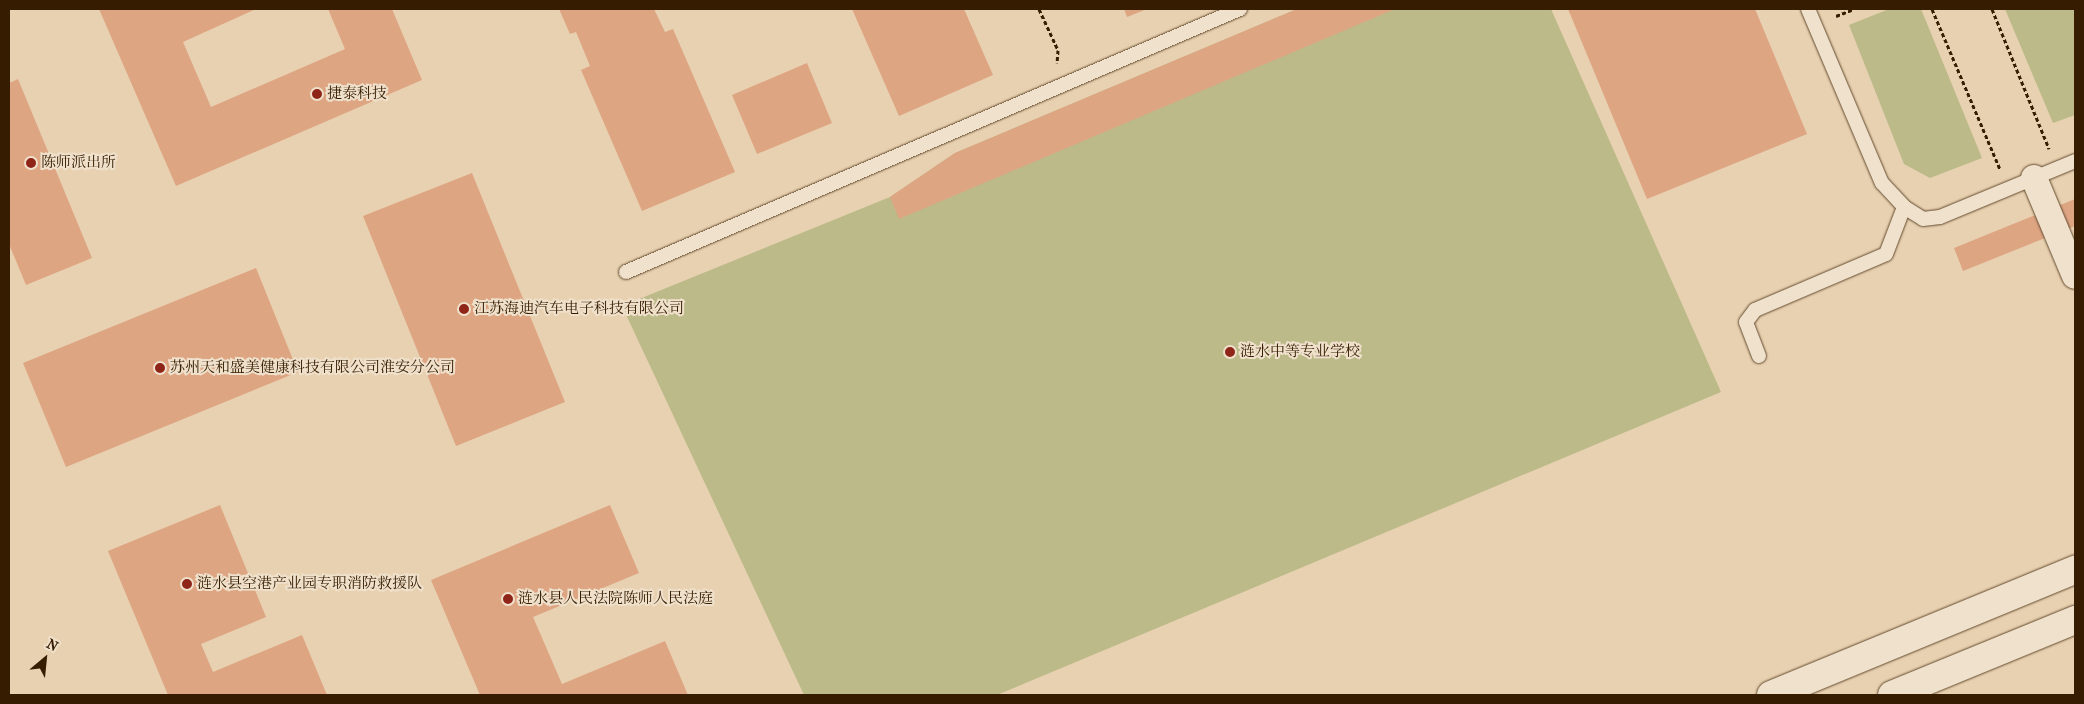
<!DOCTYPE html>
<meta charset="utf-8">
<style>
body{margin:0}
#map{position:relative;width:2084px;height:704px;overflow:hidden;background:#e8d1b1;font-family:"IM FELL French Canon","Noto Serif SC",serif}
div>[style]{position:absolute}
.green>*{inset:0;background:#bbba88}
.building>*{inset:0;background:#dea583}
.path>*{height:3px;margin-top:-1.5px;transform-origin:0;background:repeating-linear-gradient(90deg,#361d01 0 4px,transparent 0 6.5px)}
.roads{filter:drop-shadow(0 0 1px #624a2d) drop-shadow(0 0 1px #624a2d)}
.service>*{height:14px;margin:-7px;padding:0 7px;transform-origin:7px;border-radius:7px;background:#f0e1cc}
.minor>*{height:26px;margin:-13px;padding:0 13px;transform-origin:13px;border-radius:13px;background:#f0e1cc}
.tertiary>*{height:28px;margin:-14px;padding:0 14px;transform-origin:14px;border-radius:14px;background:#f0e1cc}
.dots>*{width:14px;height:14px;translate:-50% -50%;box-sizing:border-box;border:2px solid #f0e1cc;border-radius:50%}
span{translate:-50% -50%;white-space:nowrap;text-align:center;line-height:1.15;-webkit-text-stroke:4px #f0e1cc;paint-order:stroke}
.poi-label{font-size:15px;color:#361d01}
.left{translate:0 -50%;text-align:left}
.frame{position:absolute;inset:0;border:10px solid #361d01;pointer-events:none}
.north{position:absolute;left:20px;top:634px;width:50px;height:50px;-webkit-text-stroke:4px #f0e1cc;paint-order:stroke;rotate:28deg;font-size:14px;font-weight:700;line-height:20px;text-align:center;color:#361d01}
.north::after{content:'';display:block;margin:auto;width:18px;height:22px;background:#361d01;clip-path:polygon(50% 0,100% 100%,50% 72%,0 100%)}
</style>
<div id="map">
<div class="green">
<div style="clip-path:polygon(1297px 9px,1551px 9px,1721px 392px,997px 695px,804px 695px,622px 306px,890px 197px,955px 153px)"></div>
<div style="clip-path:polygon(1889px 9px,1921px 9px,1982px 158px,1930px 178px,1904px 164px,1849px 25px)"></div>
<div style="clip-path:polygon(2005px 9px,2075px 9px,2075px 115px,2053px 123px)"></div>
</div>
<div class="building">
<div style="clip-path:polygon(99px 9px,256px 9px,183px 42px,211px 107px,345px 49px,328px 9px,392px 9px,422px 80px,176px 186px)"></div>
<div style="clip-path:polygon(559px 9px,654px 9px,665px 32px,673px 29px,735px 172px,642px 211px,581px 70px,590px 66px,576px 32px,570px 34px)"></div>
<div style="clip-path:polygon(852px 9px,964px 9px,993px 75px,899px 116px)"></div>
<div style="clip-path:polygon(1124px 9px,1147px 9px,1127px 17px)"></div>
<div style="clip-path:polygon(1297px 9px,1395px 9px,899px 219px,890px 197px,955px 153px)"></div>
<div style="clip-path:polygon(1568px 9px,1755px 9px,1807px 134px,1647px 199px)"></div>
<div style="clip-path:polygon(807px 63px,832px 123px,757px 154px,732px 95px)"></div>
<div style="clip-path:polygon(18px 79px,92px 258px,26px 285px,9px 244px,9px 83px)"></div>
<div style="clip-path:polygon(472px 173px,565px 402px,456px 446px,363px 216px)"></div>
<div style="clip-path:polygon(2075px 199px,2075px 226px,1963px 271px,1954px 248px)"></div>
<div style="clip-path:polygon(256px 268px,298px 372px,66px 467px,23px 363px)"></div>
<div style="clip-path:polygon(220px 505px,266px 617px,201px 644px,213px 672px,302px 635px,327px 695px,168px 695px,108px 551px)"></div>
<div style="clip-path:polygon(610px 505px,639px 573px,533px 617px,562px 684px,665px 641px,688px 695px,480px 695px,431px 580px)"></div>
</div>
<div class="path">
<div style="left:1039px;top:9px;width:45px;rotate:65.1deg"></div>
<div style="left:1058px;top:50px;width:13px;rotate:94deg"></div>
<div style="left:1932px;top:9px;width:174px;rotate:67deg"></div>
<div style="left:1992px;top:9px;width:151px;rotate:67.8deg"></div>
<div style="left:1836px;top:16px;width:19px;rotate:-21deg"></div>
</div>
<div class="roads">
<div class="service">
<div style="left:1808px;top:9px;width:189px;rotate:67deg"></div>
<div style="left:1882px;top:183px;width:33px;rotate:47deg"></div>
<div style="left:1904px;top:207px;width:22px;rotate:32deg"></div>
<div style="left:1923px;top:219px;width:17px;rotate:-7deg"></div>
<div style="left:1940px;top:217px;width:146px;rotate:-22.5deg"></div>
<div style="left:626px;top:272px;width:668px;rotate:-23.19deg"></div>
<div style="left:1759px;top:356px;width:36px;rotate:-111deg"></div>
<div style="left:1746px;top:322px;width:15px;rotate:-53deg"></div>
<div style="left:1755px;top:310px;width:142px;rotate:-23.1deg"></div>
<div style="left:1886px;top:254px;width:50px;rotate:-69deg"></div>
</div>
<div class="minor">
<div style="left:2034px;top:178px;width:106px;rotate:67.3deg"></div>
</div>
<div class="tertiary">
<div style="left:1771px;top:695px;width:329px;rotate:-22.4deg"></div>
<div style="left:1892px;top:695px;width:198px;rotate:-22.3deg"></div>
</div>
</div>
<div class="dots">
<div style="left:317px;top:94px;background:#8f2418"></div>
<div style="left:31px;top:163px;background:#8f2418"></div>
<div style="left:464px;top:309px;background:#8f2418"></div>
<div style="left:1230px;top:352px;background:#8f2418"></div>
<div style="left:160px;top:368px;background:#8f2418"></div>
<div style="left:187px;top:584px;background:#8f2418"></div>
<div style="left:508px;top:599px;background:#8f2418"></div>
</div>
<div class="poi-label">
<span class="left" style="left:327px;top:94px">捷泰科技</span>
<span class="left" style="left:41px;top:163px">陈师派出所</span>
<span class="left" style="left:474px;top:309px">江苏海迪汽车电子科技有限公司</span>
<span class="left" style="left:1240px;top:352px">涟水中等专业学校</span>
<span class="left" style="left:170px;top:368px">苏州天和盛美健康科技有限公司淮安分公司</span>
<span class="left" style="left:197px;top:584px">涟水县空港产业园专职消防救援队</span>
<span class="left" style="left:518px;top:599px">涟水县人民法院陈师人民法庭</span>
</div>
<div class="frame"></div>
<div class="north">N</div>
</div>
